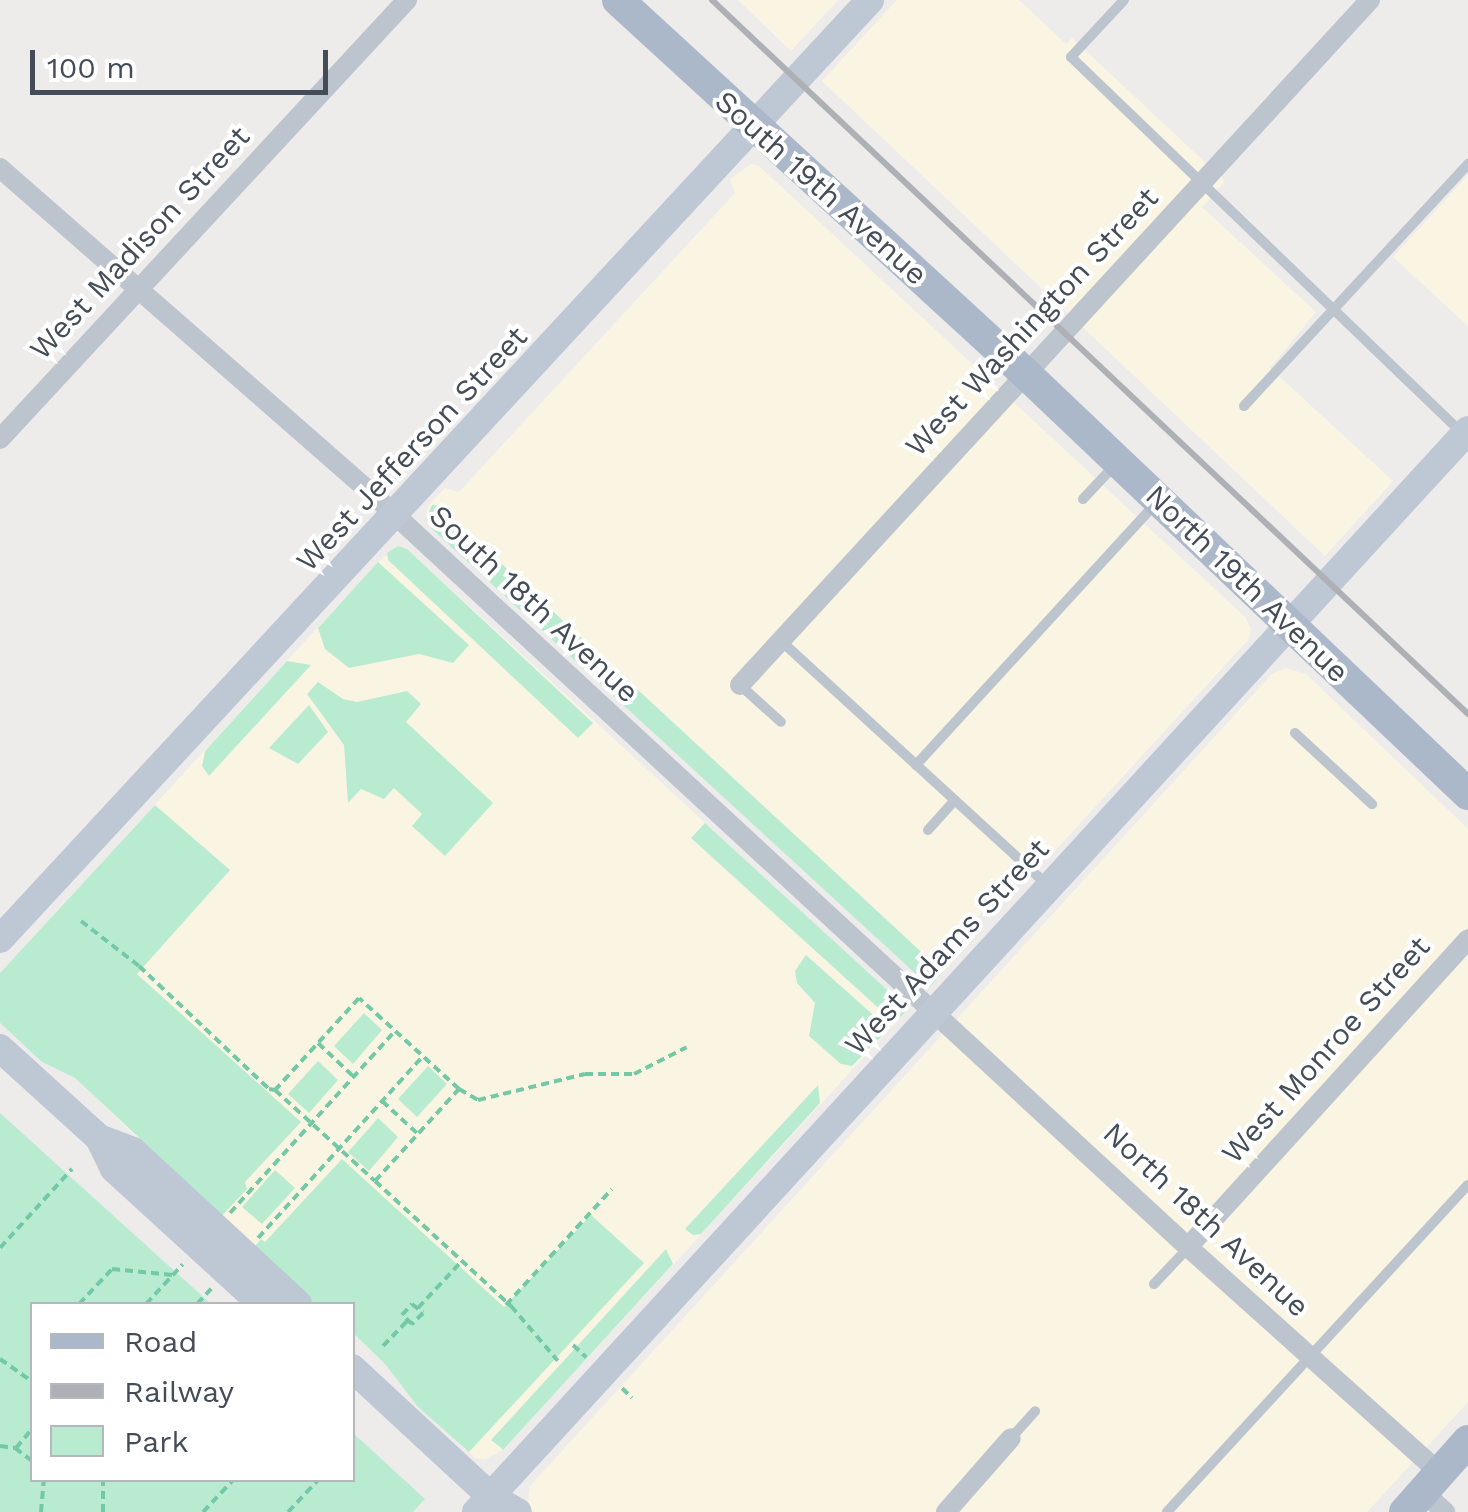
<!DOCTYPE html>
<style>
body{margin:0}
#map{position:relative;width:1468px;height:1512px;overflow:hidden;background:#eeebeb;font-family:"Work Sans",sans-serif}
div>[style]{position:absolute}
.commercial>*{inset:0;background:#faf5e3}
.green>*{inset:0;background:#b9ebd1}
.path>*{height:4px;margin-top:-2px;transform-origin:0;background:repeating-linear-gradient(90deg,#73c8a5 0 8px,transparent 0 13px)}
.lane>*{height:10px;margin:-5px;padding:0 5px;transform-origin:5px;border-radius:5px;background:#bcc4cd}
.street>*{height:20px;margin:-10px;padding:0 10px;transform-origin:10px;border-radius:10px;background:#bcc4cd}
.secondary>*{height:28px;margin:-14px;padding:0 14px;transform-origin:14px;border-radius:14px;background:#bec7d4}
.primary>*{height:32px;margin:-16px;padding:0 16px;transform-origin:16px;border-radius:16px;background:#abb8ca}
.rail>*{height:6px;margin:-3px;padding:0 3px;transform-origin:3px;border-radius:3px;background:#adb0b5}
span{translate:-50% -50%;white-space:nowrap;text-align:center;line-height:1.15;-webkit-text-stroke:8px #fff;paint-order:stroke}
.street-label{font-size:30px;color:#444d57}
.legend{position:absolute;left:30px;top:1302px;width:325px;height:180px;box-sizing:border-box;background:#fff;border:2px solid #b4b8bc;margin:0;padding:12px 18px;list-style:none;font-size:30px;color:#444d57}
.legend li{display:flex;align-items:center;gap:20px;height:50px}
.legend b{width:50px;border:2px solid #b4b8bc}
.scale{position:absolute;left:30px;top:50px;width:298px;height:45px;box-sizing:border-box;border:5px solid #444d57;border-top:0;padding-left:12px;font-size:30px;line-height:35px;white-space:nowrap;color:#444d57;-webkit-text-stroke:8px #fff;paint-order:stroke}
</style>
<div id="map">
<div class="commercial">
<div style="clip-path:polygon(738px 0,838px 0,791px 51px)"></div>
<div style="clip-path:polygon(897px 0,1019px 0,1066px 44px,1072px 38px,1225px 181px,1202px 207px,1316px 312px,1270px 368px,1393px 481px,1325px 556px,822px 81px)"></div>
<div style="clip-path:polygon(751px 164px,759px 166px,1246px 618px,1251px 629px,1248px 640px,1052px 854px,1032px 857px,953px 945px,951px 963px,930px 987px,426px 519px,428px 506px,445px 488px,459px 492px,735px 193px,730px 179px)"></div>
<div style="clip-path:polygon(1468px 175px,1468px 326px,1393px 257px)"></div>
<div style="clip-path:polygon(398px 546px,407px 549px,908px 1009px,503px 1450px,485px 1459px,475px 1458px,418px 1407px,385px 1364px,353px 1333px,352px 1304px,311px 1304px,75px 1078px,42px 1062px,0 1023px,0 973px,378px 562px)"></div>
<div style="clip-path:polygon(1286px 668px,1306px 674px,1468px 829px,1468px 1402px,1367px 1512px,533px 1512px,528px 1502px,530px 1486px,1272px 674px)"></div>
</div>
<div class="green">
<div style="clip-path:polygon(432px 505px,438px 505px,943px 972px,930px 987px,432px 529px,426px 519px)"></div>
<div style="clip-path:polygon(398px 546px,407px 549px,593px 723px,578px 738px,388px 560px,387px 553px)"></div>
<div style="clip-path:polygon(378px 562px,469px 645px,453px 663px,419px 654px,349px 668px,325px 649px,318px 628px)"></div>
<div style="clip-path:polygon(287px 661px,311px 665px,209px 776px,202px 766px,205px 751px)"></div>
<div style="clip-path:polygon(318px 682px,343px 699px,357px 702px,407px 691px,421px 704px,406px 722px,493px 803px,445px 856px,412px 826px,422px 814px,394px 788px,384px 799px,361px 789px,348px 803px,344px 745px,307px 694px)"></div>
<div style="clip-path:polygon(309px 705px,328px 732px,298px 764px,269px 748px)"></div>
<div style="clip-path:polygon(155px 805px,230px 870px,137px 974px,301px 1122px,245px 1182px,247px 1189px,216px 1222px,208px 1202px,75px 1078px,42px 1062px,0 1023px,0 973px)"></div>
<div style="clip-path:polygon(705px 823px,908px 1009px,895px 1023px,691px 838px)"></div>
<div style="clip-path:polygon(806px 955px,889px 1029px,852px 1066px,841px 1064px,809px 1036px,815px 1003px,797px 983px,795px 971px)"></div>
<div style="clip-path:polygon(364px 1013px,382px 1030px,353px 1064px,334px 1046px)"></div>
<div style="clip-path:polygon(318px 1061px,338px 1080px,309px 1113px,288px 1094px)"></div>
<div style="clip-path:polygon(428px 1066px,447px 1084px,417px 1117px,398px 1099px)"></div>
<div style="clip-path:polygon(818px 1085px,820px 1103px,701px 1234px,693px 1235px,685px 1229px)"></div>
<div style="clip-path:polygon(0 1113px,211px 1304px,32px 1304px,32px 1480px,352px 1480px,353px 1433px,425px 1499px,413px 1512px,0 1512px)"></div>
<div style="clip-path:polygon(378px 1118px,398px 1137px,369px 1171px,348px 1152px)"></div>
<div style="clip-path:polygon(342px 1159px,504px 1307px,591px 1215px,644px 1263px,469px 1452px,418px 1407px,385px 1364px,353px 1333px,352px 1304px,311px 1304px,250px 1252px,261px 1239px,265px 1242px)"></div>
<div style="clip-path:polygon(275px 1170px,295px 1188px,262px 1224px,242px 1207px)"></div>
<div style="clip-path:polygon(666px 1249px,673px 1264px,503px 1450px,500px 1447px,491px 1440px)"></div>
</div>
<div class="path">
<div style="left:81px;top:921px;width:73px;rotate:37.8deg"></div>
<div style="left:139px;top:966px;width:179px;rotate:43.4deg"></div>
<div style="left:269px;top:1089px;width:6px;rotate:9deg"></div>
<div style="left:275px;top:1090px;width:135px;rotate:42.3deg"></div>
<div style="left:375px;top:1181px;width:125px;rotate:-47.6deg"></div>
<div style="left:459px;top:1089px;width:135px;rotate:-137.7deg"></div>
<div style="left:359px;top:998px;width:125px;rotate:132.4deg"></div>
<div style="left:318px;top:1043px;width:50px;rotate:43.4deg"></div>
<div style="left:459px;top:1089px;width:22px;rotate:30deg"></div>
<div style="left:478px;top:1100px;width:110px;rotate:-13.7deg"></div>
<div style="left:585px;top:1074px;width:49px"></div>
<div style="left:634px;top:1074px;width:59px;rotate:-27deg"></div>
<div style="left:382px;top:1101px;width:49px;rotate:42.5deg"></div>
<div style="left:375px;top:1181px;width:185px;rotate:42.6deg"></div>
<div style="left:511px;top:1306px;width:72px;rotate:49.5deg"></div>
<div style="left:230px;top:1213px;width:246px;rotate:-47.8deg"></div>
<div style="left:258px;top:1238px;width:246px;rotate:-47.8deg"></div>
<div style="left:0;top:1248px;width:107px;rotate:-47.7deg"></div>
<div style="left:79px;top:1304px;width:48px;rotate:-46.7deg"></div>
<div style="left:112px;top:1269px;width:61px;rotate:5.6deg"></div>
<div style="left:146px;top:1304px;width:54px;rotate:-47.2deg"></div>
<div style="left:197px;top:1304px;width:21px;rotate:-47deg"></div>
<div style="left:412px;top:1304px;width:14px;rotate:39deg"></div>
<div style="left:423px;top:1313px;width:16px;rotate:135deg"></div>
<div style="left:412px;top:1324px;width:13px;rotate:-138deg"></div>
<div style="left:402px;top:1315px;width:15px;rotate:-48deg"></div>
<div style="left:506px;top:1305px;width:157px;rotate:-47.6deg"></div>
<div style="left:418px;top:1308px;width:60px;rotate:-47deg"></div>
<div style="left:573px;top:1345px;width:18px;rotate:43deg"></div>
<div style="left:383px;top:1346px;width:36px;rotate:-46deg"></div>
<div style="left:0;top:1359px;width:39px;rotate:35deg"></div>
<div style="left:622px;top:1388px;width:14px;rotate:45deg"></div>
<div style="left:0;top:1446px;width:15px;rotate:8deg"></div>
<div style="left:15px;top:1448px;width:21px;rotate:37deg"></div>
<div style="left:16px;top:1448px;width:25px;rotate:-50deg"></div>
<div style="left:41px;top:1512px;width:32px;rotate:-85deg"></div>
<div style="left:103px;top:1512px;width:32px;rotate:-90deg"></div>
<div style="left:203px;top:1512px;width:44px;rotate:-46.8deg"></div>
<div style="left:288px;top:1512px;width:44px;rotate:-46.8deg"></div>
</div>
<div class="lane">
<div style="left:1124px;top:0;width:78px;rotate:132.9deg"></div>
<div style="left:1071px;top:57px;width:541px;rotate:43.88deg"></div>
<div style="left:1244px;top:406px;width:330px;rotate:-47.2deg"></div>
<div style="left:1083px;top:499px;width:45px;rotate:-46.8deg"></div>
<div style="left:780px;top:640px;width:362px;rotate:42.5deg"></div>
<div style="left:740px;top:685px;width:55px;rotate:42.1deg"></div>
<div style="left:1295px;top:733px;width:105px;rotate:42.7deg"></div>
<div style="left:916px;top:765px;width:354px;rotate:-47.5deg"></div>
<div style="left:928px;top:830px;width:40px;rotate:-48deg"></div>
<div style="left:1154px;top:1284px;width:50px;rotate:-46.6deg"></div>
<div style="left:1011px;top:1438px;width:36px;rotate:-48deg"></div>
<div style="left:1167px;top:1512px;width:444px;rotate:-47.4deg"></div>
</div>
<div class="street">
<div style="left:0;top:168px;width:488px;rotate:41.2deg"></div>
<div style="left:367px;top:489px;width:1117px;rotate:42.72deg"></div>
<div style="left:1188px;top:1247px;width:338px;rotate:41.9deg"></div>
<div style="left:0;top:439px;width:599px;rotate:-47.17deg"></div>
<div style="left:740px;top:685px;width:931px;rotate:-47.4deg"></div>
<div style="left:1188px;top:1247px;width:416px;rotate:-47.7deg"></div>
<div style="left:1423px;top:1492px;width:30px;rotate:42deg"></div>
<div style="left:946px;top:1512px;width:98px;rotate:-48.7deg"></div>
</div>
<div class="secondary">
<div style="left:0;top:939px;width:1280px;rotate:-47.18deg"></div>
<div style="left:0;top:1048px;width:134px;rotate:42.3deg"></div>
<div style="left:99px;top:1138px;width:34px;rotate:64deg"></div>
<div style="left:114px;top:1169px;width:200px;rotate:42.4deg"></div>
<div style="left:99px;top:1138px;width:36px;rotate:21deg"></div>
<div style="left:133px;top:1151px;width:225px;rotate:42.8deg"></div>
<div style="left:352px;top:1368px;width:188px;rotate:42.8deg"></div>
<div style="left:490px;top:1496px;width:32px;rotate:30deg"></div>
<div style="left:476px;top:1512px;width:1468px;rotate:-47.48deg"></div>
</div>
<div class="primary">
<div style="left:618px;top:0;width:553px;rotate:42.51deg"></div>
<div style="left:1026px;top:374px;width:610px;rotate:43.54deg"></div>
<div style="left:1405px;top:1512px;width:95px;rotate:-48.4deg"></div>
</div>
<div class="rail">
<div style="left:712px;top:0;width:1040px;rotate:43.36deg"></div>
</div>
<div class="street-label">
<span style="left:821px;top:188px;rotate:42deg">South 19th Avenue</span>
<span style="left:140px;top:243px;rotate:-47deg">West Madison Street</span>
<span style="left:1032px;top:322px;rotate:-47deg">West Washington Street</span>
<span style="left:412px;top:449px;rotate:-47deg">West Jefferson Street</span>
<span style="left:1247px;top:584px;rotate:44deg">North 19th Avenue</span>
<span style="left:534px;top:604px;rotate:43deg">South 18th Avenue</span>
<span style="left:947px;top:947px;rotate:-47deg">West Adams Street</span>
<span style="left:1326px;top:1050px;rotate:-48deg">West Monroe Street</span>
<span style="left:1206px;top:1220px;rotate:43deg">North 18th Avenue</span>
</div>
<ul class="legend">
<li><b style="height:12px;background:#abb8ca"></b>Road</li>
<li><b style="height:12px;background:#adb0b5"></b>Railway</li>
<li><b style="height:28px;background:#b9ebd1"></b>Park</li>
</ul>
<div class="scale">100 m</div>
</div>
